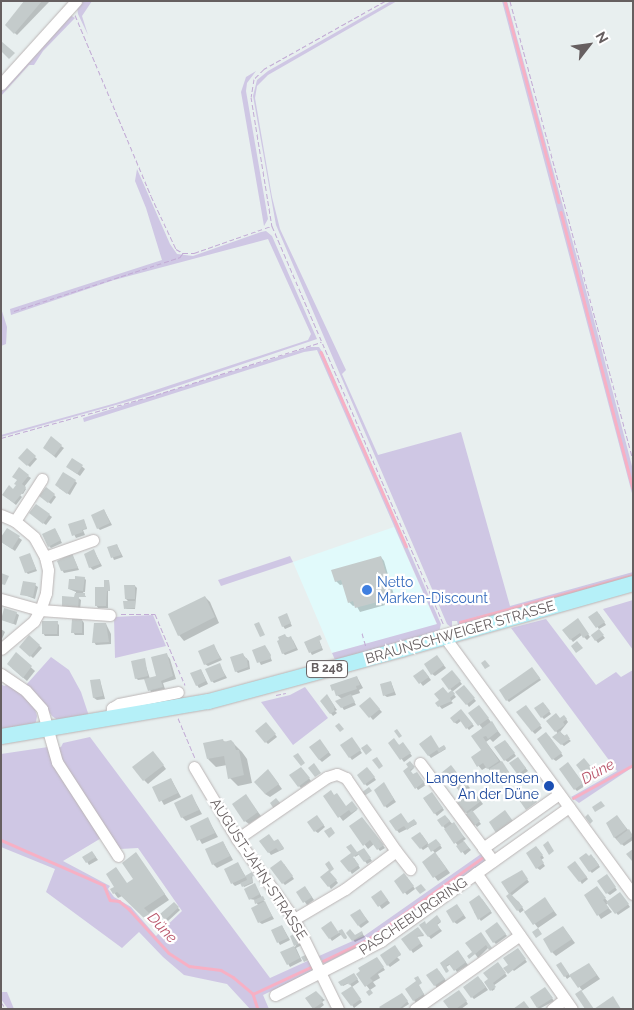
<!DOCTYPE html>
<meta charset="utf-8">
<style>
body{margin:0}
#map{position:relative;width:634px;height:1010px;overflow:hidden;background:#e8efef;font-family:Raleway,sans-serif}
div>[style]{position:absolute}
.commercial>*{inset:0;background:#e1fafb}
.green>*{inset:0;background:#cfc7e4}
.shadow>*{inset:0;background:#0003}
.stream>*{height:2.5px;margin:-1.25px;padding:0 1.25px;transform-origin:1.25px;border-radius:1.25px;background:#f7b0c4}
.building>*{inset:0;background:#c4cbcb}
.path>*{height:1px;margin-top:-0.5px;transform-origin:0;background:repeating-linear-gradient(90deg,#c2abd5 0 5px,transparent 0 7.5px)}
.roads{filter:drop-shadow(0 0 1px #bbb5b5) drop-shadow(0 0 1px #bbb5b5)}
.minor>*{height:11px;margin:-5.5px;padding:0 5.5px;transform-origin:5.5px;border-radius:5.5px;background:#fff}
.major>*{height:15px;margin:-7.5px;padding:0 7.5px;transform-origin:7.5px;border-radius:7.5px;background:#b5f0f8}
.dots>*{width:14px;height:14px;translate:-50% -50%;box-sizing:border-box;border:2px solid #fff;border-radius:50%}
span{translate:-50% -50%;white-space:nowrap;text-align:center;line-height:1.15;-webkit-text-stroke:4.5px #fff;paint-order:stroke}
.shield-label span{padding:1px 4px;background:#fff;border:1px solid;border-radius:4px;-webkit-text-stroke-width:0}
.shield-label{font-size:12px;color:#665f60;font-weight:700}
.shop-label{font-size:14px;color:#366cbe}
.left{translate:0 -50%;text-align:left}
.street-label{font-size:14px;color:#665f60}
.transit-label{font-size:14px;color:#164399}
.right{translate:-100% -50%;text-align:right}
.water-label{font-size:15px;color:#b95469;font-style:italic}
.frame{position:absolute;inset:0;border:2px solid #665f60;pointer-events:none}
.north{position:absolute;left:564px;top:20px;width:50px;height:50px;-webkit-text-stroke:4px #fff;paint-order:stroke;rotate:60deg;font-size:14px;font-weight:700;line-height:20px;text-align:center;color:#665f60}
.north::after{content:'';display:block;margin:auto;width:18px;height:22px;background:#665f60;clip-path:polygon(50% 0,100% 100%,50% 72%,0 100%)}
</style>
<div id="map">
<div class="commercial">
<div style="clip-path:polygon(394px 527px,437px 625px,332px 653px,293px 562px)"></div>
</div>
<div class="green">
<div style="clip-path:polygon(82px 1px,92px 1px,82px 16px,88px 35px,78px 14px,77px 7px)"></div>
<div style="clip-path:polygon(391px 1px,397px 1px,268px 75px,257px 86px,255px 98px,272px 197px,280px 229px,346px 370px,342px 374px,378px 455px,461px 432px,510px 606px,633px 572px,633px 578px,459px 628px,457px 621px,452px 621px,452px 628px,447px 624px,276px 225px,253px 96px,257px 80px,268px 71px)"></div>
<div style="clip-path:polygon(502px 1px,507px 1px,594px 320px,633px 470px,633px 497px)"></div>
<div style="clip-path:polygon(70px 15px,75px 18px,43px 51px,34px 65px,29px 65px,1px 96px,1px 90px)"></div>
<div style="clip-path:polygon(256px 71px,247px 83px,246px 91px,268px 219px,264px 226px,241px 92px,246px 77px)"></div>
<div style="clip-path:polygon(137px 169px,170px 244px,177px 254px,193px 256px,261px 232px,266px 231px,272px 236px,317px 339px,148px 396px,1px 437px,1px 435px,116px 403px,308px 340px,311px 334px,268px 239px,114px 280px,11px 315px,10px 309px,162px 260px,146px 208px,135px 181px)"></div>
<div style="clip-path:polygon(1px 308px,7px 327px,6px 344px,1px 346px)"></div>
<div style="clip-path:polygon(310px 347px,319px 347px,323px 353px,441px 624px,439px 632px,336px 662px,332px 653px,437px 624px,317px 350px,304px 352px,84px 422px,83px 418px)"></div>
<div style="clip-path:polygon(290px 556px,293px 562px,221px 586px,218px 580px)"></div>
<div style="clip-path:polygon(633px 600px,633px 650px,603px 609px)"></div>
<div style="clip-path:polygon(153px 615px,166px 646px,115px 658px,114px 617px)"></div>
<div style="clip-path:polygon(546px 619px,596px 685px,616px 672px,621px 677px,633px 670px,633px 767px,579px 803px,571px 797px,617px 771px,511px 628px)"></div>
<div style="clip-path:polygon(51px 657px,69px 670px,81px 692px,89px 716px,59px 721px,52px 716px,37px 695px,26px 685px)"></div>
<div style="clip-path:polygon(1px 684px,4px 686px,9px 684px,19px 691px,35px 709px,37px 716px,36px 722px,29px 727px,1px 732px)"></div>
<div style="clip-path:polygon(305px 687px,328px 718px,293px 745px,261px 702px,290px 695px)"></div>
<div style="clip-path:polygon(90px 737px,270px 978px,312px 959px,315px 970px,263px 995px,269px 1009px,250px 1009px,227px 984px,184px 975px,163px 957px,139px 932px,122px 948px,46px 892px,55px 869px,1px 847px,1px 754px,48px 747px,103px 837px,63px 861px,110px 886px,108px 889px,114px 897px,131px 907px,156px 936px,182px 911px,138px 848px,120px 849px,54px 749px,61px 747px,63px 743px)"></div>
<div style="clip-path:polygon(481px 854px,486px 862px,387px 932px,324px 964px,319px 956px,364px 936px)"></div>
<div style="clip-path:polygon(1px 992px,7px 992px,14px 1009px,8px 1009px,1px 999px)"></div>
</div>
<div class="shadow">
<div style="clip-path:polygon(26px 1px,49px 2px,17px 35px,6px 25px)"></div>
<div style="clip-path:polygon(61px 446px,64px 448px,56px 458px,47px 450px)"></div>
<div style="clip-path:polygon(27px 450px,37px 459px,30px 467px,20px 458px)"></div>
<div style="clip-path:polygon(73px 459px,85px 469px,80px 476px,70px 469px)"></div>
<div style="clip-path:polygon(28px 476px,31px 478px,24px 487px,26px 489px,23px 494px,17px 492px,22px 497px,16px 505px,6px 497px)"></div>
<div style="clip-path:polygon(75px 481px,77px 483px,70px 495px,59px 488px)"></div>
<div style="clip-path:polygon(54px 495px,56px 497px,51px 504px,43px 498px)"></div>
<div style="clip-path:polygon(36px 505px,52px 517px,46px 525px,33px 515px)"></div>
<div style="clip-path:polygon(104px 510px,112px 525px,100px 530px,98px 528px)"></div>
<div style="clip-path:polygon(84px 521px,87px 529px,83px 530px,85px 535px,76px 538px,69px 525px)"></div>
<div style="clip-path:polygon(7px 529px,22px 540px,15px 551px,3px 543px)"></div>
<div style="clip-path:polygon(55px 529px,62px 543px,51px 548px,49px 546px)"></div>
<div style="clip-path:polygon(117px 545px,123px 557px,114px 560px,109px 548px)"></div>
<div style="clip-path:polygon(94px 551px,102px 566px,93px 570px,90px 567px)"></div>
<div style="clip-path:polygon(72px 554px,79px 570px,64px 573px,62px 570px)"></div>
<div style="clip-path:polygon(30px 555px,37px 571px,28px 574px,26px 572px)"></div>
<div style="clip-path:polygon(381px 557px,384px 561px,396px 602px,360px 612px,356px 605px,353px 606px,349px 602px,344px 584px,340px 585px,336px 581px)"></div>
<div style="clip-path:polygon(84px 578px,86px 580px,85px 592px,83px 592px,86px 597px,77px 597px,81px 600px,80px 610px,65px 609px,76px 598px,76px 592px,69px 589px)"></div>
<div style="clip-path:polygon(109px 581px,110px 591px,108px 591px,108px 608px,98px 608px,96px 605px)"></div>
<div style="clip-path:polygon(35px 585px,38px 587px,35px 599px,22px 594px)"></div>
<div style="clip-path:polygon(135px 586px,137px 588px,135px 609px,126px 609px,129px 602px,126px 599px)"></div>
<div style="clip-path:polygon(205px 597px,210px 602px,219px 623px,184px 641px,179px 635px)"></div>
<div style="clip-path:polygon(16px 613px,19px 615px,16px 625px,2px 619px)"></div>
<div style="clip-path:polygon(286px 614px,292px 626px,285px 629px,283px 626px)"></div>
<div style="clip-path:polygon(599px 614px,606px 625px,599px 629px,590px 617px)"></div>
<div style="clip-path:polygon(82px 620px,84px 623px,84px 635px,75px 635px,73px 632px)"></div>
<div style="clip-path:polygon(580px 622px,590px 637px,599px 631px,605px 638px,598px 643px,592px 635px,587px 640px,582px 635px,573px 642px,564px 630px)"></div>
<div style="clip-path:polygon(57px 623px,59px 625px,59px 636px,45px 636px,43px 633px)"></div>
<div style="clip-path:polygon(106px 624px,111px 634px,111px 644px,96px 645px,94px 642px)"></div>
<div style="clip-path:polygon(1px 629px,5px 632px,1px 641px)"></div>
<div style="clip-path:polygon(285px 636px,293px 640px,298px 650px,285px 655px,283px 653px)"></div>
<div style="clip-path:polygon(29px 637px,42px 648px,33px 658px,21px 647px)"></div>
<div style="clip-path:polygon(319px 640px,323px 650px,312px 655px,305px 642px)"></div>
<div style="clip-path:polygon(214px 646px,222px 660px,208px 666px,205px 664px)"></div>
<div style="clip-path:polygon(254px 651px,268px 651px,272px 661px,261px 665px)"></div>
<div style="clip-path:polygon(16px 654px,35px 671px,27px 681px,12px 668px)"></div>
<div style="clip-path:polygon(242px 654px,249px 661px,250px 669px,238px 673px,236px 671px)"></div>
<div style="clip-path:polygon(167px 655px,170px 659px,176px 679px,163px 683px,165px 689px,151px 692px,146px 679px,138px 680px,136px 678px,144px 660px,150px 679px,158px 680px)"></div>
<div style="clip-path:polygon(439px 659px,446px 668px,435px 676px,432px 674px)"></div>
<div style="clip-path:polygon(219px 664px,227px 678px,214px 683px,212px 681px)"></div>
<div style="clip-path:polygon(201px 670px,208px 684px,199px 688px,197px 685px)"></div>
<div style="clip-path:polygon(534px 671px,541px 680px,509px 702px,507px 700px)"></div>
<div style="clip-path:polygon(425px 672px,431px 680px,423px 686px,415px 676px)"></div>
<div style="clip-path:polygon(454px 674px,462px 684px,452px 692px,456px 697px,451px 701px,453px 703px,442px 709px,437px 703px,452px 691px,450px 689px)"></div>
<div style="clip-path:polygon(357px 677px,363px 688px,359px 690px,360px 693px,351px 696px,356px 705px,344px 710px,342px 707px,342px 699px,337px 695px)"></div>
<div style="clip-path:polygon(100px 680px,105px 699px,97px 700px,94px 698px)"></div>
<div style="clip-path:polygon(391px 682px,396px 695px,387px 697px,384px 695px)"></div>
<div style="clip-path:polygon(466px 689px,476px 701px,469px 707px,467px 704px)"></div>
<div style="clip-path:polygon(329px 698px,337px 710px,335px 711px,337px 713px,333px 716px,322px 702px)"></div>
<div style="clip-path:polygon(370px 699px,382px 712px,373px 720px,361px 706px)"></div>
<div style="clip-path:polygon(545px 705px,551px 714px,544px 719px,542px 717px)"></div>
<div style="clip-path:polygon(481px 709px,501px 735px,493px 742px,490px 739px,486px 742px,511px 775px,500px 782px,487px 767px,482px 770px,472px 758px,483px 750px,483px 729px,470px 713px)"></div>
<div style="clip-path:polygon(528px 709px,542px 728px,535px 734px,533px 732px)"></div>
<div style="clip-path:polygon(461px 711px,474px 726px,469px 730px,461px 721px,457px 724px,454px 722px)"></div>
<div style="clip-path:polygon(564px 716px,568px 722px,560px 732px,571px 741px,564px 746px,554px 737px,558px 734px,556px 731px,560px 719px)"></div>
<div style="clip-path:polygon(268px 726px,277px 737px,268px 744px,266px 742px)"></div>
<div style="clip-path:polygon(549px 736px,563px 756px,556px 761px,553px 759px)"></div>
<div style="clip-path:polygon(223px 741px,234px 744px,242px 752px,247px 759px,252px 783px,238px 786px,230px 778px,227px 765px,216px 767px,208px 759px)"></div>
<div style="clip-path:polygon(354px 741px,362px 753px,352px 760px,342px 746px)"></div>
<div style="clip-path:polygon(322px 743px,331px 755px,322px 762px,319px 759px)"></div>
<div style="clip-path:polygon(390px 743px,405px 746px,412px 756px,404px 762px)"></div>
<div style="clip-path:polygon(507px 743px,516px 756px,508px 762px,505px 760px)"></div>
<div style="clip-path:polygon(420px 744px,440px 749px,443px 746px,446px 749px,431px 758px)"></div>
<div style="clip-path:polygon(157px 757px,166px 769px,148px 784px,144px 780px)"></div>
<div style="clip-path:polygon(520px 761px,528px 771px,521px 776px,518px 774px)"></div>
<div style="clip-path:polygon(410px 762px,414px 768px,410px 772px,413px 776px,419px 776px,426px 785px,418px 790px,405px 771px,410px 768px)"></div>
<div style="clip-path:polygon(586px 762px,598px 776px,591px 782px,577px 765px)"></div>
<div style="clip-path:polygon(570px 766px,585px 786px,577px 791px,575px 789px)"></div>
<div style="clip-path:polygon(453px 769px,470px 788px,463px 794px,456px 785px,454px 787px,452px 785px)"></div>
<div style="clip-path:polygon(303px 770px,311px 781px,301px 788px,299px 786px)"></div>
<div style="clip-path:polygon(370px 771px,376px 780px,367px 786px,365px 784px)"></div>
<div style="clip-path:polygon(272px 775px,282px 789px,270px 797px,265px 794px)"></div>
<div style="clip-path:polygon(171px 779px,181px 797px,164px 805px,154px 787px)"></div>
<div style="clip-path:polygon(384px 784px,396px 802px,387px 808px,385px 806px)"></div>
<div style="clip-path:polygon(476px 795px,483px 804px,472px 812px,481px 824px,477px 827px,459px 803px)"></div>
<div style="clip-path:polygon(192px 796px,202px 814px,186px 821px,182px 817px)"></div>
<div style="clip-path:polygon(324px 796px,346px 807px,352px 803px,357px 810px,343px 821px)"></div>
<div style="clip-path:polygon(434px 796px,444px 810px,437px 816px,424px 799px)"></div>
<div style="clip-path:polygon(249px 800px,261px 816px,249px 824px,245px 821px)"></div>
<div style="clip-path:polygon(447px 818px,466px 839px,463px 841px,471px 850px,465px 855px,443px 826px)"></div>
<div style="clip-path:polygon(208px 819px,218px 837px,202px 844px,192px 826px)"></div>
<div style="clip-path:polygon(319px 819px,325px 827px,318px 833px,315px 831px)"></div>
<div style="clip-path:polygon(619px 819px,633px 836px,633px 840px,624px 846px,615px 838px,608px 823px)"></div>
<div style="clip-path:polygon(414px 821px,417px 824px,399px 833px,391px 822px,408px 825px)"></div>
<div style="clip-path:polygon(351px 826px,379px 840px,385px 848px,380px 851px,374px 844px,368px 849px)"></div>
<div style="clip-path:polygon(422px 835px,429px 845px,438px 842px,442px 848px,435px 853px,429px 846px,423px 850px,421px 848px)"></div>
<div style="clip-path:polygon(278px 840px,284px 849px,271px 855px,261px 841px,275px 842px)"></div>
<div style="clip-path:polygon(223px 842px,233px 860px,217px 868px,213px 864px)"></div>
<div style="clip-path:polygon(348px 847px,357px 854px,366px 852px,372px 861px,367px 864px,360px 854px,355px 857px)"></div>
<div style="clip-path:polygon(538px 849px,544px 858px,541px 860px,545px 866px,540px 870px,537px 868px)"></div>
<div style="clip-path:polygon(92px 852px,98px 860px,89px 865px,84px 857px)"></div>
<div style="clip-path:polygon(136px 854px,169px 900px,148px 914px,151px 917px,148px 920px,122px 896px,118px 898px,112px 890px,116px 887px,116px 868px,127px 885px,135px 880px)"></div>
<div style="clip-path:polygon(589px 857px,594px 858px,600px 867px,592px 873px,590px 871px)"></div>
<div style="clip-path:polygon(354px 858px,360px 868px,352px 874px,350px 871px)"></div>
<div style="clip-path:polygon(439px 858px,450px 873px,438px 881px,423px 862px)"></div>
<div style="clip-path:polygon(238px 864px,246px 877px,252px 875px,253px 883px,244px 887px,242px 883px,235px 886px,233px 884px,226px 870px)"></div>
<div style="clip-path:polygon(284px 864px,294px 879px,285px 885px,283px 883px)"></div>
<div style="clip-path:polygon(577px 865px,588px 879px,582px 884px,580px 881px)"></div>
<div style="clip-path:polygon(522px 872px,529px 882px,511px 896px,519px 902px,525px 912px,545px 899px,557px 915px,538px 928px,524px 910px,520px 913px,518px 910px,503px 883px)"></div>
<div style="clip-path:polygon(331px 874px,338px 883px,331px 889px,329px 886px)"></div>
<div style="clip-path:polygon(407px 877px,415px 889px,407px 895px,396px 881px)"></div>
<div style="clip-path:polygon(609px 878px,617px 890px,610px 895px,607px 893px)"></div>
<div style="clip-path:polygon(255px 885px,274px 919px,262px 924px,259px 922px,258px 905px,255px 900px,250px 899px)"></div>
<div style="clip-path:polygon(307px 890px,314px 900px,307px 905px,298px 892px)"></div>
<div style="clip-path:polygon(600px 892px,608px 902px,622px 896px,630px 907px,618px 915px,608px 903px,606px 905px,612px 912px,601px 919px,586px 895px)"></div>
<div style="clip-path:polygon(383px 894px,390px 903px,382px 909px,373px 897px)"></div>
<div style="clip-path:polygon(482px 899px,492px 913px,481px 921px,474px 912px)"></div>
<div style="clip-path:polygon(174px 904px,180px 910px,168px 921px,162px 914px)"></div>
<div style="clip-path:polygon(459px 908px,466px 918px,457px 924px,454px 922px)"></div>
<div style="clip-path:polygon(362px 913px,369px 922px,361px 928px,359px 926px)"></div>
<div style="clip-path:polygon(437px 917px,441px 922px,437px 925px,442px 931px,431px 939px,421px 926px,437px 924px,435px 918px)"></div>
<div style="clip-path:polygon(282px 926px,290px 940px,280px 945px,272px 931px)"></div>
<div style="clip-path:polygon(499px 926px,507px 936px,496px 944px,494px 942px)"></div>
<div style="clip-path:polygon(563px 927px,575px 943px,556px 956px,552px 952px)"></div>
<div style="clip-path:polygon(323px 928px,339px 933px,342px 930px,347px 938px,345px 939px,342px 934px,332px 941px)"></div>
<div style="clip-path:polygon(418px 928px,424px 936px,416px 937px,423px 946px,413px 953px,411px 950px)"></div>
<div style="clip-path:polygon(362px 933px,365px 937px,355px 942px,353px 940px,355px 936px)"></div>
<div style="clip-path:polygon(478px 936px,489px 947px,478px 958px,467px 943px)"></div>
<div style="clip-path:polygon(291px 937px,302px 945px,296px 948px,302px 961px,290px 967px,282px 953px,296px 946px)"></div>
<div style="clip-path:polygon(395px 947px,401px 955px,397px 957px,400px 960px,390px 967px,388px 965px)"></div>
<div style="clip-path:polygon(520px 952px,527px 962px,514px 971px,512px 969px)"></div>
<div style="clip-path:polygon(460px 954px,468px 965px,457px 972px,451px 964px,446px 967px,448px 973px,442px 964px)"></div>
<div style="clip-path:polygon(379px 961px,385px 970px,378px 974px,380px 978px,373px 982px,376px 986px,370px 990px,358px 975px)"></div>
<div style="clip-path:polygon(500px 966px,507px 976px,493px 986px,495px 989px,492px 991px,486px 982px)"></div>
<div style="clip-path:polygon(563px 966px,570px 976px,592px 968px,600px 979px,577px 994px,582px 990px,571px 976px,567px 979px,565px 976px)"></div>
<div style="clip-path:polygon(439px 971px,446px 981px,437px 988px,435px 985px)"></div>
<div style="clip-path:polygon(356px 977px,359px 982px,352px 987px,349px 983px,343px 986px,340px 982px)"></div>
<div style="clip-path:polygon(481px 980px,488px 990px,474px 999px,472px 997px)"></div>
<div style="clip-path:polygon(418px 985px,425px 996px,416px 1003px,414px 1000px)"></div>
<div style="clip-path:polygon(354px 990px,362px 1002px,354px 1008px,352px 1005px)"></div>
<div style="clip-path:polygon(547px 991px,554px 1001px,539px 1009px,531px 998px)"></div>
<div style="clip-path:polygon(315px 993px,325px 1000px,322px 1002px,324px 1005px,319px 1009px,314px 1009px,307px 998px)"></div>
<div style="clip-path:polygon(461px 994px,468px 1004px,461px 1009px,450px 1009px)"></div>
<div style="clip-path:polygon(404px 996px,409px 1004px,401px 1009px,382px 1009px)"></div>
</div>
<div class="stream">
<div style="left:505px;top:1px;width:208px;rotate:75deg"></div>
<div style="left:561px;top:212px;width:285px;rotate:75.4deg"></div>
<div style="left:321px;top:352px;width:212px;rotate:66.3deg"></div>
<div style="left:460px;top:622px;width:179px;rotate:-15.2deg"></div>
<div style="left:573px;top:798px;width:68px;rotate:-28.8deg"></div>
<div style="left:1px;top:840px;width:112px;rotate:23.6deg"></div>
<div style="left:104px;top:885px;width:16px;rotate:68deg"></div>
<div style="left:110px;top:900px;width:9px;rotate:6deg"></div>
<div style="left:119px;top:901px;width:13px;rotate:39deg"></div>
<div style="left:129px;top:909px;width:59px;rotate:47.7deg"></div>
<div style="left:169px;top:953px;width:24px;rotate:33deg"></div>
<div style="left:189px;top:966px;width:32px;rotate:7deg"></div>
<div style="left:221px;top:970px;width:14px;rotate:30deg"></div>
<div style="left:233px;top:977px;width:26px;rotate:40deg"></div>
<div style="left:253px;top:994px;width:16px;rotate:72deg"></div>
<div style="left:323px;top:961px;width:49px;rotate:-25.5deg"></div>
<div style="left:367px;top:940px;width:141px;rotate:-35.5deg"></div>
<div style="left:253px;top:994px;width:66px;rotate:-25deg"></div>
</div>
<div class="building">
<div style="clip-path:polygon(24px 1px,42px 1px,14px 34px,5px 25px)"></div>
<div style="clip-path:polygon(1px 41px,15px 53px,9px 59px,1px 51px)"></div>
<div style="clip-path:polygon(51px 436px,62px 445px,54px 456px,43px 448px)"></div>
<div style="clip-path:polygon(27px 448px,36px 456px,27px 466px,18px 458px)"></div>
<div style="clip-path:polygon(72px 458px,83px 465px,77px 474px,66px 467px)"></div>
<div style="clip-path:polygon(19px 467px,29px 475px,22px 484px,26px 487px,24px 491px,14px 503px,2px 495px,9px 485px,13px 489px,16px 485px,14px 484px,17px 480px,12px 477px)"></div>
<div style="clip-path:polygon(63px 472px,76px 480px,67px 494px,55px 485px)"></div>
<div style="clip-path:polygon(46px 487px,55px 494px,48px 503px,39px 496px)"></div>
<div style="clip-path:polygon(36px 504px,50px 514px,43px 524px,29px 513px)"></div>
<div style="clip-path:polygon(104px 509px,110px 523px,97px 529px,91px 515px)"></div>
<div style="clip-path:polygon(84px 519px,87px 528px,82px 530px,83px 532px,72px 536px,68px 524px)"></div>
<div style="clip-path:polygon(7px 528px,20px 536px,12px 549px,1px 542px,1px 537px)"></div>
<div style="clip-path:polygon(55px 528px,61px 540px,48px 547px,42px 534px)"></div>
<div style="clip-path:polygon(117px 544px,121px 555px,111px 558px,107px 547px)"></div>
<div style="clip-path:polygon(94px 549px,100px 564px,89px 568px,84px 554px)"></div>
<div style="clip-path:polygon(30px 553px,36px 569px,25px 573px,19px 557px)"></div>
<div style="clip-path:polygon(72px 553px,78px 568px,61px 571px,57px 561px)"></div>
<div style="clip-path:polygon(381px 556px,393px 598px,355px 608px,353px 601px,348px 603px,341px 580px,335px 582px,331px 570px)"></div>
<div style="clip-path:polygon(1px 573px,9px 576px,5px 585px,1px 584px)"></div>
<div style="clip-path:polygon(75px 576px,85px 577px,83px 591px,68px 589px,69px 579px,75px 579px)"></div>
<div style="clip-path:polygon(104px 580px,109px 580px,110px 591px,107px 591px,106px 606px,95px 606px,95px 587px,104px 587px)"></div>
<div style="clip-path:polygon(23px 581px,36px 583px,33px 597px,20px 595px)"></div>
<div style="clip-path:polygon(124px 585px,135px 585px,135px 599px,125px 599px)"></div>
<div style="clip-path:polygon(75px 593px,85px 593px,85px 597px,79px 597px,78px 608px,62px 608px,62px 596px,74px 597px)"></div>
<div style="clip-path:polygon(205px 596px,215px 617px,178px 636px,168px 614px)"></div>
<div style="clip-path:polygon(123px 601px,135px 601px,135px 608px,124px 609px)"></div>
<div style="clip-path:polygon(4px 608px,17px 612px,13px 624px,1px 620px)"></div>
<div style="clip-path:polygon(597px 611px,605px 622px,596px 628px,588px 617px)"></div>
<div style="clip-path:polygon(287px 613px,291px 623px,282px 627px,278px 617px)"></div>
<div style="clip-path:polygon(578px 618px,589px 634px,583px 638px,580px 633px,570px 640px,562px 630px)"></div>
<div style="clip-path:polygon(72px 619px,82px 619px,82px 633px,71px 633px)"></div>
<div style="clip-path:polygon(42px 621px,58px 621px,57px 634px,42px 634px)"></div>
<div style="clip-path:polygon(259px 622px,265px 635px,260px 637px,254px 624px)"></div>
<div style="clip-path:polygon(94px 623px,106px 623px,109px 642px,92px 643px)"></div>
<div style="clip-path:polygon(599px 629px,604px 635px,595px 641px,591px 635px)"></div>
<div style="clip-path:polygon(285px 634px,287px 638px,291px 636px,296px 648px,282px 654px,277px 641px,279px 640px,278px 637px)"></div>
<div style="clip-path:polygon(29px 635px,40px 645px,30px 657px,19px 647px)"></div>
<div style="clip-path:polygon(320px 635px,322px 639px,319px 641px,322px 648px,309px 653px,304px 642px)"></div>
<div style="clip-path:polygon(577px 641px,583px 648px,576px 653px,571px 646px)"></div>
<div style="clip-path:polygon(214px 644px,220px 658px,204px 665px,198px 651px)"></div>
<div style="clip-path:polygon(265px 645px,271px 655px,270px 659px,257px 663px,252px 650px)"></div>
<div style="clip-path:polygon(16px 652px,32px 666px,23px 678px,7px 664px)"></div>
<div style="clip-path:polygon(167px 653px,173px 676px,161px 681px,163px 687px,148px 691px,144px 679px,156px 676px,151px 657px)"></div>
<div style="clip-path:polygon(243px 653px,245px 658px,247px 658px,248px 667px,235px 672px,230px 657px)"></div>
<div style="clip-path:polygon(437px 655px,444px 665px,431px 675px,424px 664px)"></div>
<div style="clip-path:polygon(145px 658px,148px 676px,135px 679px,131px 661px)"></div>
<div style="clip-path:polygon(485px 660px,490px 666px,485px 669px,481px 663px)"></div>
<div style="clip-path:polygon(220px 663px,225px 676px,211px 682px,205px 669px)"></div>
<div style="clip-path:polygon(532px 667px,540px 678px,506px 701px,499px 690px)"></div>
<div style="clip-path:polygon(201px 669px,206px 681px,196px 686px,190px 673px)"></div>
<div style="clip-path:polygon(423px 669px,429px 677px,419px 684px,413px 676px)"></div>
<div style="clip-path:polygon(452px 670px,461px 681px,449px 690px,441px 679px)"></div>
<div style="clip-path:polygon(357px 676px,360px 685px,356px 686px,357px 689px,336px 696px,334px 690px,332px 691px,330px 685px)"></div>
<div style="clip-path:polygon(100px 679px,103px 696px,93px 698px,90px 680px)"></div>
<div style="clip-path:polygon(391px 681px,394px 692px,383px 696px,380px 684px)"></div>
<div style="clip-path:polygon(464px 685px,475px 698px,466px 705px,455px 692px)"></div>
<div style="clip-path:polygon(443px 687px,448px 693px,452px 690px,455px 694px,450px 698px,452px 701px,438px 707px,435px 703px,439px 700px,434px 694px)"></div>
<div style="clip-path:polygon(327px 694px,335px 707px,334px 708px,335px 711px,330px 714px,320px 701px)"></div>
<div style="clip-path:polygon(351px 694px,355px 702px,341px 708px,335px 701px)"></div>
<div style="clip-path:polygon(370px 697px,380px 709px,369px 718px,359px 706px)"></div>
<div style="clip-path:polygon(543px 702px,550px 711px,541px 718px,534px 708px)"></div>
<div style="clip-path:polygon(479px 705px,489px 718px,478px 726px,468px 713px)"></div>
<div style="clip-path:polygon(526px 705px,541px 725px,532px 732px,516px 712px)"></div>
<div style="clip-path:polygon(461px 709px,473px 724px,466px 729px,459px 719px,454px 723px,450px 718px)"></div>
<div style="clip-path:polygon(556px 713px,560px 718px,564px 715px,567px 719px,563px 722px,565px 725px,555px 732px,546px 721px)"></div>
<div style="clip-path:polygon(492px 721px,498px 731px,488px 739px,486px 736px,483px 737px,499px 761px,487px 769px,483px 763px,477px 767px,471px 757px,481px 750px,471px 736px)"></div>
<div style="clip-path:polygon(266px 722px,276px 734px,265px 743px,255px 731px)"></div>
<div style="clip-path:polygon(339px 723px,344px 729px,340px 732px,335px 726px)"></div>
<div style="clip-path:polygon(397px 729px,402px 736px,399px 738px,394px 731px)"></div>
<div style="clip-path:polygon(560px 731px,564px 736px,567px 734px,570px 739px,561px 745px,552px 737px)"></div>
<div style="clip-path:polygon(546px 732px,562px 753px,552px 760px,537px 739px)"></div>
<div style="clip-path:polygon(431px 735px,439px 748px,444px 745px,446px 748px,439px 753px,437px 750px,428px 756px,419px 744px)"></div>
<div style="clip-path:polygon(352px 737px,361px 750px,349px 758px,340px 745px)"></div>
<div style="clip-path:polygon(394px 738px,399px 745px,403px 742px,411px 753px,400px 760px,388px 743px)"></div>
<div style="clip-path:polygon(223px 739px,224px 742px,231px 740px,234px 743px,236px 750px,239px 750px,244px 775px,228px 779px,224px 756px,207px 759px,203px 743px)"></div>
<div style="clip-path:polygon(320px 739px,329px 752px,319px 760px,309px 747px)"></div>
<div style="clip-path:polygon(505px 740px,515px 753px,504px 761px,494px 747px)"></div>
<div style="clip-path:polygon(367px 744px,372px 750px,366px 755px,361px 748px)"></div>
<div style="clip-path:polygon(153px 751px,164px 765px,143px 781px,132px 767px)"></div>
<div style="clip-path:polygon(298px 753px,305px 763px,301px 766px,293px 756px)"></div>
<div style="clip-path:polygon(377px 757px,383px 766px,379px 769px,372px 760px)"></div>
<div style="clip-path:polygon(518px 757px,526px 768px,518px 775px,509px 763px)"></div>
<div style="clip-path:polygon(584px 758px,597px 774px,588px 780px,576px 765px)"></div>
<div style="clip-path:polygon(410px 761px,415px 767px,410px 770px,413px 774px,417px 772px,424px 782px,415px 789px,403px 771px,408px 767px,406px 764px)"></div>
<div style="clip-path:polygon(502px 761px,509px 772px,497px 781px,489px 769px)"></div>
<div style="clip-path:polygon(568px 762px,583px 783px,574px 790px,559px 769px)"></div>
<div style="clip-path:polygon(314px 763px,321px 773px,315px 777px,308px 768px)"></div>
<div style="clip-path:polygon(451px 765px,461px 778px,451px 786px,441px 773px)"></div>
<div style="clip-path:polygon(301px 767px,310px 778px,298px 787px,289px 775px)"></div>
<div style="clip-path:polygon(367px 767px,375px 777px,364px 785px,357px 775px)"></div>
<div style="clip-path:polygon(268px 769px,279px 784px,265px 794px,254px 782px)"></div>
<div style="clip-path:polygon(171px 778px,178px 793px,159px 802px,152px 787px)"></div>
<div style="clip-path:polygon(464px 779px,469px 785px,460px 792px,455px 786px)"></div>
<div style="clip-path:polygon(384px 782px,394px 799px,384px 807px,374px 790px)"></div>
<div style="clip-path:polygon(369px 787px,372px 791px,364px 796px,361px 793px)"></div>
<div style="clip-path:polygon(331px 790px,334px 795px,337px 793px,346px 806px,352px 801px,358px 809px,351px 813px,349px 810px,338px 818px,323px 796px)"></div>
<div style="clip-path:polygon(474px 791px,481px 801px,465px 813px,457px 803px)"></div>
<div style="clip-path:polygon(432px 792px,443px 808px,434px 814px,423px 798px)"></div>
<div style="clip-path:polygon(529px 793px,537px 802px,526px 810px,519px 800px)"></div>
<div style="clip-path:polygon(192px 794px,199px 810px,181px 818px,174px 803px)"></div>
<div style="clip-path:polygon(246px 794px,258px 812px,244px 822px,232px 804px)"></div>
<div style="clip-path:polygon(276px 798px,281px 804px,274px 809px,270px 803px)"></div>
<div style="clip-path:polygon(601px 801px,605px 806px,595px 812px,592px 807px)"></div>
<div style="clip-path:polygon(472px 810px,480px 821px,474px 826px,465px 815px)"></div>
<div style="clip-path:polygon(505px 810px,513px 821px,496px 833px,489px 822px)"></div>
<div style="clip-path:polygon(401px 813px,408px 823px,414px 819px,417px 823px,407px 830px,404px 826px,396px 831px,389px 821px)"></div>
<div style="clip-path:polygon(588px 814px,593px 821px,590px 824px,585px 817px)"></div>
<div style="clip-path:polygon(317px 815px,324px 825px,314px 832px,307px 822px)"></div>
<div style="clip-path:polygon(445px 815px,450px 821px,442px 827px,437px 820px)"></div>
<div style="clip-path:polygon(617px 815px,627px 829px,614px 838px,606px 823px)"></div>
<div style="clip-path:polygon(208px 817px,215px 833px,197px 841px,190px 826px)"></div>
<div style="clip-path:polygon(362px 817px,384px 845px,377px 850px,370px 840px,363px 846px,349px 826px)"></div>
<div style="clip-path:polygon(454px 822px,464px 837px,454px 844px,444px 829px)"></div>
<div style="clip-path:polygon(331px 827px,335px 833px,329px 838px,324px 831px)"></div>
<div style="clip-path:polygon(629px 829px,633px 836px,621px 845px,616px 839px)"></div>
<div style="clip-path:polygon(420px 832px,428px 843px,420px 849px,411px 838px)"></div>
<div style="clip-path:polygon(269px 834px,274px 841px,278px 839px,284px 848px,279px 851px,276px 848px,268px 853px,259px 841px)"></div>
<div style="clip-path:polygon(436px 839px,441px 845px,431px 852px,427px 845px)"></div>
<div style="clip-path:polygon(223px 841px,230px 856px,212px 865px,205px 849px)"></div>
<div style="clip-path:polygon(464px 841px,469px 848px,461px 853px,456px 846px)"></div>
<div style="clip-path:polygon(548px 841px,554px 851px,549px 855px,543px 845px)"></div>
<div style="clip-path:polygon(351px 844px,357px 852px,364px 848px,371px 858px,364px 862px,358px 854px,353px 857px,359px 865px,349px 872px,340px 861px,351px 853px,346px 847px)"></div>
<div style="clip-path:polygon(536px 846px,543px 855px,540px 857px,544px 863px,536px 869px,526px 853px)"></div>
<div style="clip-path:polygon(633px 849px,633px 860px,632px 861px,626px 854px)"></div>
<div style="clip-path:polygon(92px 851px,96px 857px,86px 863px,82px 857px)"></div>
<div style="clip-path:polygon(136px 852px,165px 894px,144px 908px,151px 915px,146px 920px,117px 892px,113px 894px,110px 889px,114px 887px,106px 874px,116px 867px,127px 883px,133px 879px,122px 863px)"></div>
<div style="clip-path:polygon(435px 852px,447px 869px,433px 878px,422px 862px)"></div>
<div style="clip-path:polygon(586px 853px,589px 856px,591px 854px,599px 865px,589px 872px,579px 858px)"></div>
<div style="clip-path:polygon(281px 860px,293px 876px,282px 884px,270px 868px)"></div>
<div style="clip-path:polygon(329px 861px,334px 869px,330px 872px,337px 880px,328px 887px,320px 877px,329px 870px,325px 864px)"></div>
<div style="clip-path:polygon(575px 861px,587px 877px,579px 882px,567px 867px)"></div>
<div style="clip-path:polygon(238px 862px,245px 876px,252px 872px,254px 876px,251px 877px,253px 882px,242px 887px,240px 883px,247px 880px,246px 877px,231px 884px,224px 869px)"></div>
<div style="clip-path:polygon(522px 870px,528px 879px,509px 894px,501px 882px)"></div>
<div style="clip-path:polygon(404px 873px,414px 886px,403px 894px,394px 881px)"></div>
<div style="clip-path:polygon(607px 874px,616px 887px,606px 894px,597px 881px)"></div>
<div style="clip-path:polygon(255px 883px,260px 894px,249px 900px,244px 889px)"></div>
<div style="clip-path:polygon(421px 884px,426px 890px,420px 894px,415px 888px)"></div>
<div style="clip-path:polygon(305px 886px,312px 897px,303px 903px,296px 892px)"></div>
<div style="clip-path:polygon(597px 886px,606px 898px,603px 900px,609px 908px,597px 916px,584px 895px)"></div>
<div style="clip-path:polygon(381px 890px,388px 900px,378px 907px,371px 897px)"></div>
<div style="clip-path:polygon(620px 892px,629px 904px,615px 914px,606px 902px)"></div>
<div style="clip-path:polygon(510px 893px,523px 907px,517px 911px,506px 896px)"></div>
<div style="clip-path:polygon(479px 895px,491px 911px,478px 920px,469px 902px)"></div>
<div style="clip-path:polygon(263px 896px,265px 900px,255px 904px,254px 900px)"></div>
<div style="clip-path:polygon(545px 897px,554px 911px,533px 925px,524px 912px)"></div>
<div style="clip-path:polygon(265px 901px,272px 916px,258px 923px,251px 908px)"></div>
<div style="clip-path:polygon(174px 902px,179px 907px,165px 920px,160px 914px)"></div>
<div style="clip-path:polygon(457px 904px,464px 915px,453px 923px,446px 911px)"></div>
<div style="clip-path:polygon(360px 909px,367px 920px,358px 926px,350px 915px)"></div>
<div style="clip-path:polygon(437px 915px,441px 921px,437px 924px,440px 929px,428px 937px,419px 925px,425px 921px,426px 924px)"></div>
<div style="clip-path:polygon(331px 921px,339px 933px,329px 939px,321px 928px)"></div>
<div style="clip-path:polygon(497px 922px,506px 934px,493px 943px,485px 931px)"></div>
<div style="clip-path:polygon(282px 925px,288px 938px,277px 943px,271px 930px)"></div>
<div style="clip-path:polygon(563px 926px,572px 939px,551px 953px,543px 939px)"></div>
<div style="clip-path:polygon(418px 927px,424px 935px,417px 936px,421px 943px,410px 951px,401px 939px)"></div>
<div style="clip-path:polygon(538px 928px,542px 934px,536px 938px,532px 932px)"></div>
<div style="clip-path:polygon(342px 929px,347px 937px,344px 939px,338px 931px)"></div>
<div style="clip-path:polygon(350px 929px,355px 935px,362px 931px,363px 934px,352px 941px,346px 933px)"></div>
<div style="clip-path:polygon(481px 932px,492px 948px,489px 950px,486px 945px,469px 959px,467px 956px,472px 952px,465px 943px)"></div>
<div style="clip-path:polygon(296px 933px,301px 943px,294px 946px,290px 936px)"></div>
<div style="clip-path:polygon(395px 945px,401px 954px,387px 966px,380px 955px)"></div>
<div style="clip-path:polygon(294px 946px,300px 958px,287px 965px,280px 952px)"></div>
<div style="clip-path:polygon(518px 948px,526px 959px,508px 974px,503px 968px,508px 965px,503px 958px)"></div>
<div style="clip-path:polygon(458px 950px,466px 962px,454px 971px,449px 964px,446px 966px,449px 971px,446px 973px,440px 963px)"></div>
<div style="clip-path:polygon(308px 954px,310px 959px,304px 962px,301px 957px)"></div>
<div style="clip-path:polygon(377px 957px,384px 967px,370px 978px,373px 981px,365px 987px,356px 974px,360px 971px,358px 968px)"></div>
<div style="clip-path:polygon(498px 962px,506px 973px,493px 983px,496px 987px,490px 991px,484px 982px,488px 979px,483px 973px)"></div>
<div style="clip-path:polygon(561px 962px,569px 974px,564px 977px,556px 965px)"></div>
<div style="clip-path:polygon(589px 963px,597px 975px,578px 988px,569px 975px)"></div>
<div style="clip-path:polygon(437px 968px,445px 979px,434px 986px,426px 975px)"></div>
<div style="clip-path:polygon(354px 973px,358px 979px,349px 985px,348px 983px,341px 986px,338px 982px)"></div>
<div style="clip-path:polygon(418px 976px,422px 983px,419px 985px,424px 994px,413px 1001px,405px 989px,416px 981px,414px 978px)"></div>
<div style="clip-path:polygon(478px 976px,486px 987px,471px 998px,463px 987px)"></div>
<div style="clip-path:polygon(352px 986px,361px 999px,351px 1006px,341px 993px)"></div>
<div style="clip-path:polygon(545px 987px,553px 998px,537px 1008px,530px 997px)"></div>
<div style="clip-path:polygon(370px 989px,373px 993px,369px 996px,366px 992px)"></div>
<div style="clip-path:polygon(459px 990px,467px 1001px,456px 1009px,449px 1009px,443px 1001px)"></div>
<div style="clip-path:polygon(581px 990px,594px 1009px,585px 1009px,575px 994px)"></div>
<div style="clip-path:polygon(316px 991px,323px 998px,321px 999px,323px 1002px,313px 1009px,305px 998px)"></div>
<div style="clip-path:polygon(402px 993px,408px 1001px,399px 1009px,381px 1009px,379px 1007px)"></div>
<div style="clip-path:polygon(613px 996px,621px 1009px,594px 1009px)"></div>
<div style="clip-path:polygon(524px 1001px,530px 1009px,513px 1009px)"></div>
</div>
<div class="path">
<div style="left:385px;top:1px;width:139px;rotate:150.7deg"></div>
<div style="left:264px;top:69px;width:14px;rotate:135deg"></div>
<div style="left:254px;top:79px;width:18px;rotate:99deg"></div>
<div style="left:251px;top:97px;width:131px;rotate:80.8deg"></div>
<div style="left:272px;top:226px;width:434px;rotate:66.7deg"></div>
<div style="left:510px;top:1px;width:475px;rotate:75deg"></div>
<div style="left:75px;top:15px;width:196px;rotate:67.2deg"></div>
<div style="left:151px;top:196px;width:59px;rotate:64.7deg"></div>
<div style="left:176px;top:249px;width:8px;rotate:30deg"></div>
<div style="left:183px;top:253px;width:11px"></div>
<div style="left:194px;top:253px;width:82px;rotate:-19.3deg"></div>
<div style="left:14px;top:311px;width:175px;rotate:-18deg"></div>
<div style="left:180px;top:257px;width:5px;rotate:-53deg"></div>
<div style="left:1px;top:438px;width:154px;rotate:-15.5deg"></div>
<div style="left:149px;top:397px;width:181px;rotate:-17.7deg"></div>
<div style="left:121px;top:614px;width:34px"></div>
<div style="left:155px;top:614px;width:77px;rotate:67.1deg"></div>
<div style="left:362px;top:633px;width:15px;rotate:74deg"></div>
<div style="left:276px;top:695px;width:10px;rotate:-11deg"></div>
<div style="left:178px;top:718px;width:43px;rotate:67deg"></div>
<div style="left:1px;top:1002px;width:9px;rotate:54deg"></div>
</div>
<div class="roads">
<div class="minor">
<div style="left:1px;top:84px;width:112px;rotate:-47.9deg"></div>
<div style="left:1px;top:515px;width:15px;rotate:23deg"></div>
<div style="left:15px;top:521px;width:25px;rotate:40deg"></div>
<div style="left:34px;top:537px;width:23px;rotate:61deg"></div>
<div style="left:45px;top:557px;width:13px;rotate:77deg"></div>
<div style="left:48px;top:570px;width:23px;rotate:95deg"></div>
<div style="left:46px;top:593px;width:18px;rotate:109deg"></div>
<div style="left:40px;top:610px;width:13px;rotate:119deg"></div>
<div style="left:34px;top:621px;width:43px;rotate:139.7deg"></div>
<div style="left:15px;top:521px;width:50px;rotate:-57.3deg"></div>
<div style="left:45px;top:557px;width:51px;rotate:-19.5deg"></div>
<div style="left:1px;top:599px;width:41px;rotate:15.8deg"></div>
<div style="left:40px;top:610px;width:70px;rotate:4.1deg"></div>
<div style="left:447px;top:636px;width:7px;rotate:74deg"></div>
<div style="left:449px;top:643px;width:311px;rotate:53.8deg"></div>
<div style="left:1px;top:674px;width:30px;rotate:34deg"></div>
<div style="left:26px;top:691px;width:24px;rotate:48deg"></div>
<div style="left:42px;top:709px;width:55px;rotate:74.2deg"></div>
<div style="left:57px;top:762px;width:112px;rotate:57deg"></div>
<div style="left:111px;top:718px;width:10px;rotate:-84deg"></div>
<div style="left:112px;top:708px;width:8px;rotate:-30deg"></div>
<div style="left:119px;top:704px;width:60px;rotate:-11.5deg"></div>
<div style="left:420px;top:763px;width:122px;rotate:53.3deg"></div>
<div style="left:194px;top:767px;width:84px;rotate:59.2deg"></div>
<div style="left:237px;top:839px;width:98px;rotate:54.5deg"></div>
<div style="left:294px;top:919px;width:100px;rotate:63.9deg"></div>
<div style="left:237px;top:839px;width:109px;rotate:-34.6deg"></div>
<div style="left:327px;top:777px;width:10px;rotate:-17deg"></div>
<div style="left:337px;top:774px;width:10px;rotate:24deg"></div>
<div style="left:346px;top:778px;width:88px;rotate:55.6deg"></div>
<div style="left:396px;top:851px;width:64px;rotate:143.3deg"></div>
<div style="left:345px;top:889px;width:59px;rotate:149.5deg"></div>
<div style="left:483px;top:848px;width:93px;rotate:-35.4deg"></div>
<div style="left:396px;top:851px;width:23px;rotate:52deg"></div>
<div style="left:476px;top:873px;width:166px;rotate:54.8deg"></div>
<div style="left:275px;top:995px;width:119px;rotate:-27deg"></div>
<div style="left:381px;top:941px;width:231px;rotate:-35.5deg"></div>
<div style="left:415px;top:1009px;width:128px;rotate:-35.2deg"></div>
<div style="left:552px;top:1009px;width:16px;rotate:-38deg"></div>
</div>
<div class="major">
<div style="left:1px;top:736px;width:210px;rotate:-9.6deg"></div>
<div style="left:208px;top:701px;width:200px;rotate:-15.1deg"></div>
<div style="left:401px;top:649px;width:241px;rotate:-15.9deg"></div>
</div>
</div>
<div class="dots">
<div style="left:367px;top:590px;background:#3f7fe0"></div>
<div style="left:549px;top:786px;background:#1a4fb4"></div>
</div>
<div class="shield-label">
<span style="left:327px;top:669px">B 248</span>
</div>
<div class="shop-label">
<span class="left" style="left:377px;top:590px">Netto<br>Marken-Discount</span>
</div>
<div class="street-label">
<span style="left:460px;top:632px;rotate:-16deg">BRAUNSCHWEIGER STRASSE</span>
<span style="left:259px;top:869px;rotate:57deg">AUGUST-JAHN-STRASSE</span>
<span style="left:413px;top:916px;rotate:-34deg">PASCHEBURGRING</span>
</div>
<div class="transit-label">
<span class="right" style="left:539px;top:786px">Langenholtensen<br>An der Düne</span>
</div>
<div class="water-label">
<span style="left:598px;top:772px;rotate:-29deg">Düne</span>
<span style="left:162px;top:928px;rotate:47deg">Düne</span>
</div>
<div class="frame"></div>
<div class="north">N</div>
</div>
